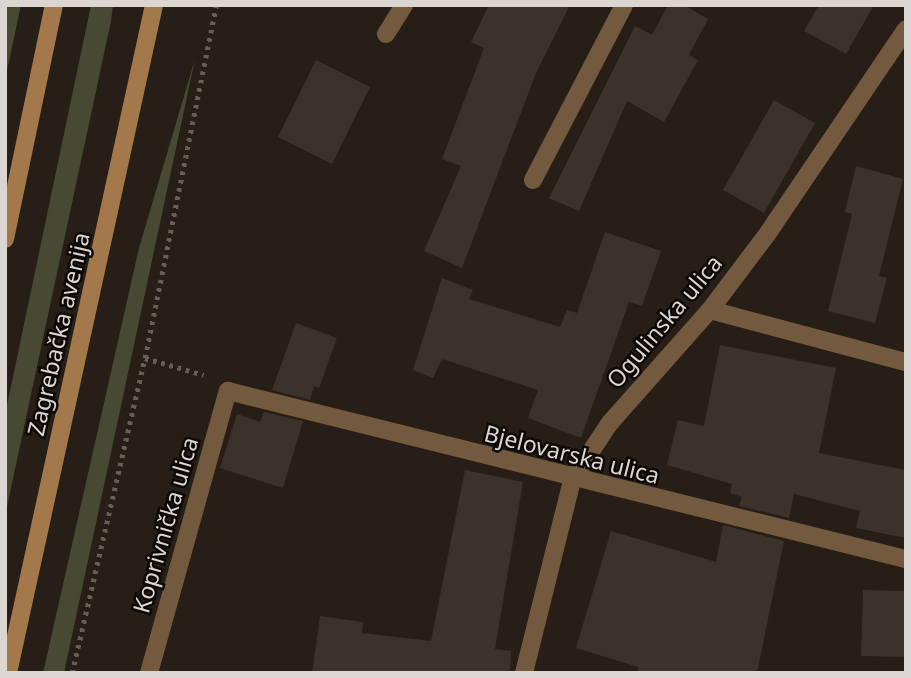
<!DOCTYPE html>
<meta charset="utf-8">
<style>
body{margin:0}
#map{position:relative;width:911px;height:678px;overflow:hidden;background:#271e18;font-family:"Noto Sans",sans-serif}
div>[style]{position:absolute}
.green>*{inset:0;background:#474932}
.building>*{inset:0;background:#3b322b}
.path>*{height:4.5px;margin-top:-2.25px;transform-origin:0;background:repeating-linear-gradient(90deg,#665e58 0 3.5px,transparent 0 8.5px)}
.minor>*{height:18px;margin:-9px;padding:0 9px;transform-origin:9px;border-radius:9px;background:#73593d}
.secondary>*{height:18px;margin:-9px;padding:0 9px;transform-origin:9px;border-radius:9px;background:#a3794c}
span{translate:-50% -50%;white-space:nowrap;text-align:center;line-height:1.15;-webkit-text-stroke:5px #0d0906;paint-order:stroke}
.street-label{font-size:23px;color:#dcd6d2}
.frame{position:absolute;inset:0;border:7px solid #dcd6d2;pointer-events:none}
</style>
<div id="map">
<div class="green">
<div style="clip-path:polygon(5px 5px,21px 5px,5px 80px)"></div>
<div style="clip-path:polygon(91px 5px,113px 5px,111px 21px,5px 516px,5px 415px)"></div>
<div style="clip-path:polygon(195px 59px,64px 673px,43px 673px,139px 248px)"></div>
</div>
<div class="building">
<div style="clip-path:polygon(489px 5px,570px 5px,536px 73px,462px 268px,424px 251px,461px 166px,442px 159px,484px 48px,471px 42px)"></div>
<div style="clip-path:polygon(668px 5px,684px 5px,708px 19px,689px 55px,698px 60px,664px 122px,627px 101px,579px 211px,549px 198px,635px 26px,652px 35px)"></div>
<div style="clip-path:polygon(819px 5px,874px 5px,846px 54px,804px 31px)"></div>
<div style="clip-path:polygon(316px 60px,370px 87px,332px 164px,278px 137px)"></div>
<div style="clip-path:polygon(774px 100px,815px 123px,764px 213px,723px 190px)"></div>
<div style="clip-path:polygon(856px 166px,903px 179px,879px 276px,887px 278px,875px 323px,828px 311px,852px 214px,845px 212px)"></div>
<div style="clip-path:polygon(605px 232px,661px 251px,642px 306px,629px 302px,581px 438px,528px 418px,538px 390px,442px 359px,433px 378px,413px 370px,442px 278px,473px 290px,469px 299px,560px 327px,567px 310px,577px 313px)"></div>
<div style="clip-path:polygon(296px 323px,337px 338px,319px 388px,314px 386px,310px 400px,272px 390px)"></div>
<div style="clip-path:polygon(720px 345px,836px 368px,819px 453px,906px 470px,906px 538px,856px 528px,860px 511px,794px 494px,789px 518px,739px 506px,742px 497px,730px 493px,732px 484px,667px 465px,678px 420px,704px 426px)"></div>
<div style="clip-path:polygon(264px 412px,303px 421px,283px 488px,220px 468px,237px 414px,260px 422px)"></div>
<div style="clip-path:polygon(465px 470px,523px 482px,495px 649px,511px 651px,510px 673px,312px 673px,320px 616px,363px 622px,362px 633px,431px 641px)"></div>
<div style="clip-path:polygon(723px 525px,784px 541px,757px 673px,637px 673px,638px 667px,576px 648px,611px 531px,716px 562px)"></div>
<div style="clip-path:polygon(863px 590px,906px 591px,906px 657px,861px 656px)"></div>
</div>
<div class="path">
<div style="left:145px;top:358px;width:61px;rotate:16.1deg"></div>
<div style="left:72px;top:673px;width:323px;rotate:-77deg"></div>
<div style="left:145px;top:358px;width:360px;rotate:-78.6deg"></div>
</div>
<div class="minor">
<div style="left:386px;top:34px;width:34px;rotate:-58deg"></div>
<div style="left:533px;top:180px;width:197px;rotate:-62.5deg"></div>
<div style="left:710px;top:310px;width:203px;rotate:14.9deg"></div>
<div style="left:149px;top:673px;width:293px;rotate:-74.4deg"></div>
<div style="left:228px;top:391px;width:699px;rotate:13.92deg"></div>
<div style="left:524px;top:673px;width:199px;rotate:-76deg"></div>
<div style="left:572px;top:480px;width:67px;rotate:-56.5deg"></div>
<div style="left:609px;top:424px;width:152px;rotate:-48.5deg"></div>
<div style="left:710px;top:310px;width:96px;rotate:-53deg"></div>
<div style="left:768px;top:233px;width:246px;rotate:-55.9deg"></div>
</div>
<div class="secondary">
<div style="left:5px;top:239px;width:239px;rotate:-78.2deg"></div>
<div style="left:8px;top:673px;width:684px;rotate:-77.67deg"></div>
</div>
<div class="street-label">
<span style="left:664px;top:321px;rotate:-50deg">Ogulinska ulica</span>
<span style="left:58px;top:334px;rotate:-77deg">Zagrebačka avenija</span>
<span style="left:572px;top:454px;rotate:14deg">Bjelovarska ulica</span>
<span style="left:165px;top:525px;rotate:-74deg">Koprivnička ulica</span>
</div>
<div class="frame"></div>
</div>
